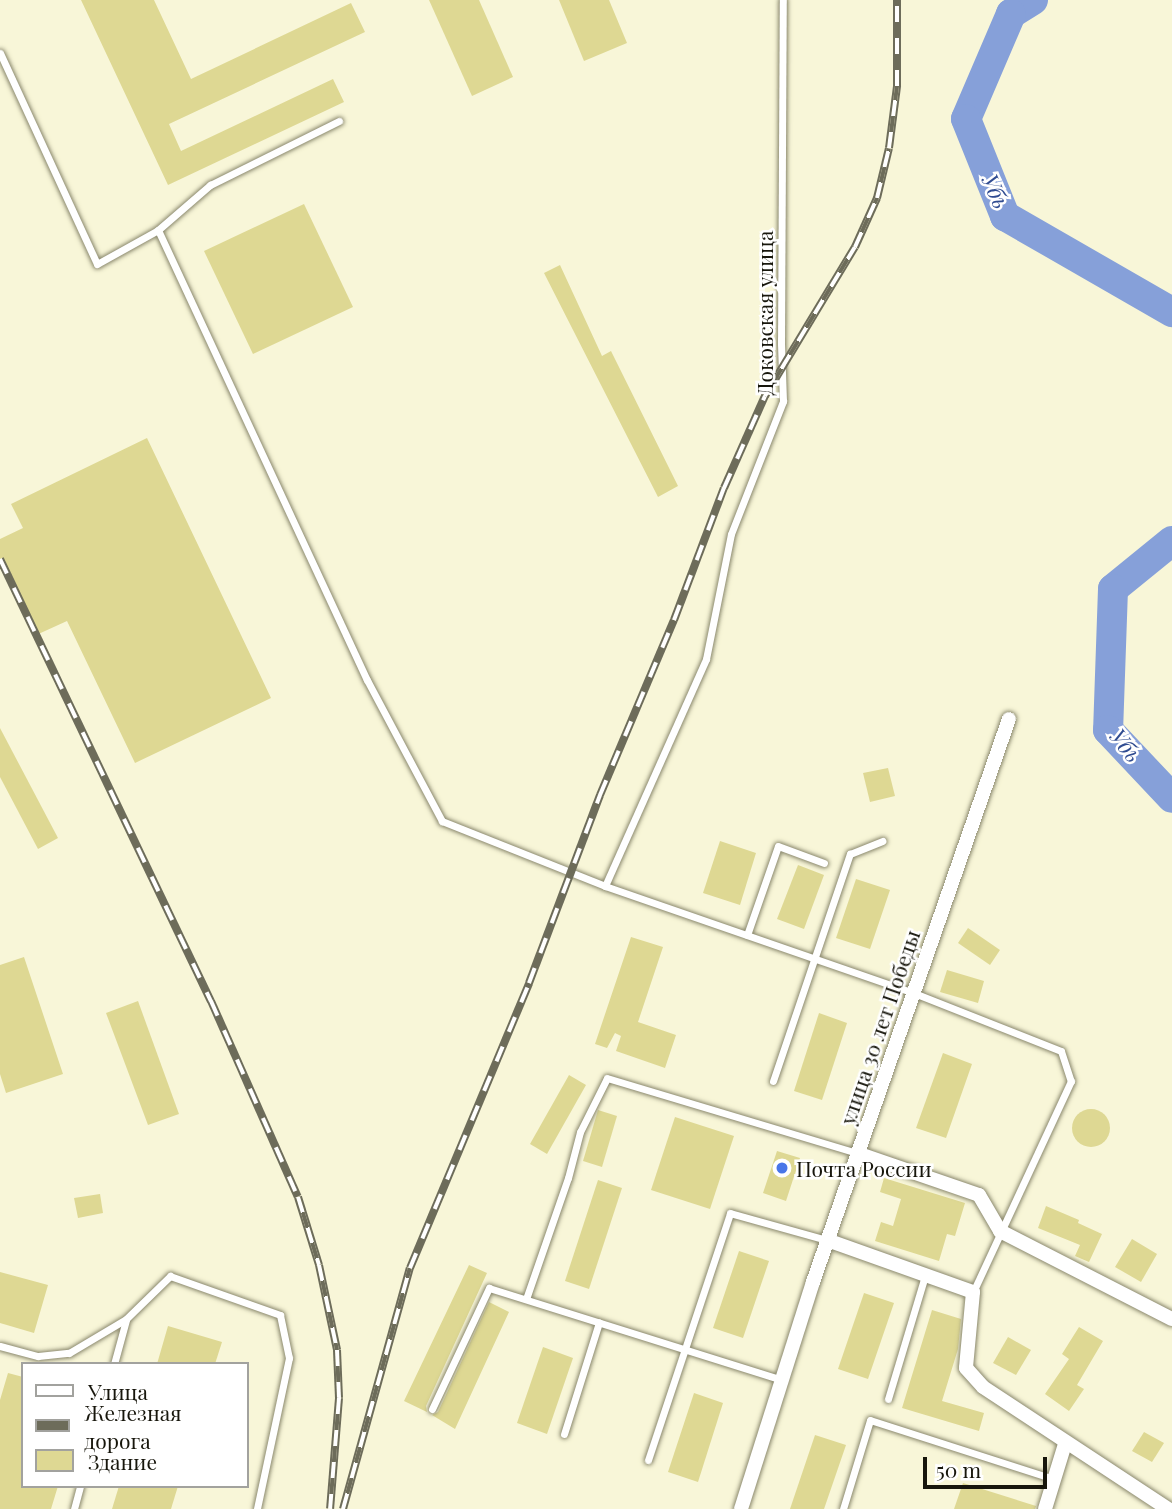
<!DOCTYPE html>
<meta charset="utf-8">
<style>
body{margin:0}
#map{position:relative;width:1172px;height:1509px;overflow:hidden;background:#f8f6d8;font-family:"Playfair Display",serif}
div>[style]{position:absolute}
.river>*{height:30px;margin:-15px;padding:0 15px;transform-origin:15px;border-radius:15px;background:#86a0d9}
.building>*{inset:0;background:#ded893}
.round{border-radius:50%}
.roads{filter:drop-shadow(0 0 2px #8a886d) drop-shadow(0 0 2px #8a886d)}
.lane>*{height:7px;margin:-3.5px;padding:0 3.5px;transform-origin:3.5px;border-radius:3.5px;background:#fff}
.street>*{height:14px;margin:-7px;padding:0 7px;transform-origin:7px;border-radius:7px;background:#fff}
.rail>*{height:8px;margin-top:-4px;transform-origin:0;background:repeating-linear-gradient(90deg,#fff 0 16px,#6d6c5a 0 32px);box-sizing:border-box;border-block:2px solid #6d6c5a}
.dots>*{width:19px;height:19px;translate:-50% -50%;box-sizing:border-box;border:4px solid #fff;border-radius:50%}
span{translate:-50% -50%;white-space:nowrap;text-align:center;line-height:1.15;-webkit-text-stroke:5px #fff;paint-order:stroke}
.street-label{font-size:21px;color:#17160c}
.poi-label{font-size:21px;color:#17160c}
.left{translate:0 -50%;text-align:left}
.water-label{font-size:23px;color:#304c91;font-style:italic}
.legend{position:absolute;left:21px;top:1362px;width:228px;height:126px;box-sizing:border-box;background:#fff;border:2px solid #a2a29e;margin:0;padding:9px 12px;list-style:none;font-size:21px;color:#17160c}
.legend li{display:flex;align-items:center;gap:14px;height:35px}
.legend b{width:35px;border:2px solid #a2a29e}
.scale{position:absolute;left:923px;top:1457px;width:124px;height:32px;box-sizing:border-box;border:4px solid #17160c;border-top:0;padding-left:9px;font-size:21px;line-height:24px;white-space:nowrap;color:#17160c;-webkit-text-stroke:5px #fff;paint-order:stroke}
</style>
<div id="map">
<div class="river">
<div style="left:1033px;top:0;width:26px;rotate:148deg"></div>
<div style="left:1011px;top:14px;width:114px;rotate:113.2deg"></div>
<div style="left:966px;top:119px;width:105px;rotate:68.1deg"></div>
<div style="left:1005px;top:216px;width:193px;rotate:29.9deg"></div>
<div style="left:1172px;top:541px;width:76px;rotate:140.9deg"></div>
<div style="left:1113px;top:589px;width:141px;rotate:92deg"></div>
<div style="left:1108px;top:730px;width:93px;rotate:46.7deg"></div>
</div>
<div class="building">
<div style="clip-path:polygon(81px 0,154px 0,191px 79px,351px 3px,365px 32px,169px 124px,181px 151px,333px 79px,344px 102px,168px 185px)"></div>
<div style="clip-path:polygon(429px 0,479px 0,513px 77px,472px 96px)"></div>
<div style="clip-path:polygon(559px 0,609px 0,627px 43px,584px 61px)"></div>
<div style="clip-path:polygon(304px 204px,353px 307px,253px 354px,204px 251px)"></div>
<div style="clip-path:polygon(560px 265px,602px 356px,611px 351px,678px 486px,658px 497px,544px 273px)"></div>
<div style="clip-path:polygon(147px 438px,271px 698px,135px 763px,67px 621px,34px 636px,0 564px,0 539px,23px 528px,11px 504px)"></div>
<div style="clip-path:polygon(0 728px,58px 838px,38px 849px,0 777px)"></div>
<div style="clip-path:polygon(888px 768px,895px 796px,870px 802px,863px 773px)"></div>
<div style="clip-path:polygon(720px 841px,756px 853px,740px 905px,703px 893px)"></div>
<div style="clip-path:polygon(798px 865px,824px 875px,804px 929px,777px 919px)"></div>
<div style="clip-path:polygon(856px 879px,890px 890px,870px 949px,836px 938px)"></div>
<div style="clip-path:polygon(968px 928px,1000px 950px,990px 965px,958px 943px)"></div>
<div style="clip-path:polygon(631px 937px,663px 947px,638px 1022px,676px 1035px,665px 1068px,616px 1051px,621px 1036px,615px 1033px,607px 1048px,595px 1044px)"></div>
<div style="clip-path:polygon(24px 957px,63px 1074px,6px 1093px,0 1074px,0 965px)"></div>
<div style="clip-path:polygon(947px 970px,984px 981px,978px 1003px,940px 992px)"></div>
<div style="clip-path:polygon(138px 1001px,179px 1114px,148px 1125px,106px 1013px)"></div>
<div style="clip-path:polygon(819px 1013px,847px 1023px,822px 1100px,794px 1091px)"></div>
<div style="clip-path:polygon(943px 1053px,972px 1064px,946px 1138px,916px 1128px)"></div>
<div style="clip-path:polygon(569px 1075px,586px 1085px,547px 1154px,530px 1144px)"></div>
<div class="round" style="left:1072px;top:1109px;width:38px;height:38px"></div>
<div style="clip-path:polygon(598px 1110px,617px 1116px,602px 1167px,583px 1161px)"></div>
<div style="clip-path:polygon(675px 1117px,734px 1136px,710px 1209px,651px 1190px)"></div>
<div style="clip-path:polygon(777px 1151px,800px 1158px,786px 1201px,763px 1193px)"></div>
<div style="clip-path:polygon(884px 1178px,965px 1203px,955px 1236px,947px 1234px,939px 1261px,875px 1241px,881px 1222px,893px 1226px,901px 1199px,880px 1192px)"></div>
<div style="clip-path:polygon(598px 1180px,622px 1188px,589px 1289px,565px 1281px)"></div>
<div style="clip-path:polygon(100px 1194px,103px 1213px,78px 1218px,74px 1198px)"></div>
<div style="clip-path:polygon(1046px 1206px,1079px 1220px,1078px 1223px,1102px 1234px,1089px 1262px,1075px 1256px,1080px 1245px,1038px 1228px)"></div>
<div style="clip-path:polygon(1132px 1239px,1157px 1254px,1141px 1282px,1115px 1267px)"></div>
<div style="clip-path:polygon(739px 1251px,769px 1261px,743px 1338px,713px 1328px)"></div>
<div style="clip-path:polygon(469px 1265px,487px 1273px,426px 1406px,427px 1412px,404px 1401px)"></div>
<div style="clip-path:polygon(0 1272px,48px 1285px,34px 1333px,0 1323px)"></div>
<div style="clip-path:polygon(864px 1293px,894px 1303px,868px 1379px,838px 1369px)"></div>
<div style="clip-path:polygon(489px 1302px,509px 1312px,455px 1429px,432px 1415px,438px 1412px)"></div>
<div style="clip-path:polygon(932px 1310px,961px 1319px,958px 1349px,942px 1401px,984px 1413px,979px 1431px,902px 1408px)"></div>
<div style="clip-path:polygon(168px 1326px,222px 1342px,215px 1364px,157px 1364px)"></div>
<div style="clip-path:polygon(1079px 1327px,1103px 1341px,1077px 1385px,1084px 1389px,1069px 1411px,1045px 1394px,1069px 1359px,1062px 1354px)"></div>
<div style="clip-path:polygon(1008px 1337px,1031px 1350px,1016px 1375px,993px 1363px)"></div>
<div style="clip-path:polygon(543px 1347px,573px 1358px,547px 1434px,517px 1423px)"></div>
<div style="clip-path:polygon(8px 1373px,23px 1377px,23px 1486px,58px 1486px,51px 1509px,0 1509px,0 1400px)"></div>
<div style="clip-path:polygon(694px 1393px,723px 1403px,698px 1482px,668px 1472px)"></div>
<div style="clip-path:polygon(1144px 1432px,1164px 1443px,1152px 1462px,1132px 1451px)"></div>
<div style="clip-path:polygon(815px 1435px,846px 1445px,824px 1509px,790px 1509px)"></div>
<div style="clip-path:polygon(963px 1483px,1036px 1506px,1035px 1509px,954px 1509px)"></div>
<div style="clip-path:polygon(119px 1486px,178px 1486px,171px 1509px,112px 1509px)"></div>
</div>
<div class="roads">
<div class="lane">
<div style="left:0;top:53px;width:232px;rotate:65.3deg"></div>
<div style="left:97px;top:264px;width:70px;rotate:-29.1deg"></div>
<div style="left:158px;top:230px;width:69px;rotate:-40.9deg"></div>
<div style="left:210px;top:185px;width:144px;rotate:-26.4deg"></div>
<div style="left:158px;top:230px;width:496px;rotate:65.1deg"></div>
<div style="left:367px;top:680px;width:160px;rotate:62deg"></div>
<div style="left:442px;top:821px;width:175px;rotate:21.7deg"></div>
<div style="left:605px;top:886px;width:327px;rotate:19.1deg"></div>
<div style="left:914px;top:993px;width:158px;rotate:21.5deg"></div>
<div style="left:1061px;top:1051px;width:32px;rotate:72deg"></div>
<div style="left:1071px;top:1081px;width:233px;rotate:114.9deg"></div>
<div style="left:605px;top:886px;width:248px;rotate:-66deg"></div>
<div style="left:706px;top:659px;width:127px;rotate:-78.7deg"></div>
<div style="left:731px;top:534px;width:143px;rotate:-68.6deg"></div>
<div style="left:783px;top:401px;width:57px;rotate:-92deg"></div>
<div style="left:781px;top:344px;width:344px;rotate:-89.7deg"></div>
<div style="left:747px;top:935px;width:94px;rotate:-70.8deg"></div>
<div style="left:778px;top:846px;width:49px;rotate:20.3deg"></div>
<div style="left:773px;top:1081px;width:240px;rotate:-71.3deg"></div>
<div style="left:850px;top:854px;width:35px;rotate:-22deg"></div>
<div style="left:526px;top:1299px;width:128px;rotate:-70.9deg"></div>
<div style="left:568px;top:1178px;width:48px;rotate:-75.4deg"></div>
<div style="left:580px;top:1132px;width:60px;rotate:-63.4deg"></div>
<div style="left:607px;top:1078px;width:261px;rotate:16.7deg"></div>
<div style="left:0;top:1346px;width:39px;rotate:15deg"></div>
<div style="left:38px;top:1356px;width:31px;rotate:-6deg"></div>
<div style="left:69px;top:1353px;width:66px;rotate:-30.8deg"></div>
<div style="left:126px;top:1319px;width:62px;rotate:-44.3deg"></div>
<div style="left:170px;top:1276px;width:117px;rotate:19.5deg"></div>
<div style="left:280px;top:1315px;width:44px;rotate:78.2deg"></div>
<div style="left:289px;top:1358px;width:154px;rotate:102deg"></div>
<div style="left:114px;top:1364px;width:46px;rotate:-74.7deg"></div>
<div style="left:888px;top:1399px;width:128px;rotate:-73.3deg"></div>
<div style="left:432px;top:1409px;width:134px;rotate:-64.8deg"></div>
<div style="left:489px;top:1288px;width:307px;rotate:17.4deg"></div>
<div style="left:564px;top:1434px;width:117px;rotate:-72.6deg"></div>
<div style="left:648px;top:1460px;width:260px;rotate:-71.6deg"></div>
<div style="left:730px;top:1213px;width:101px;rotate:15.6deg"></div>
<div style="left:74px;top:1509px;width:24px;rotate:-75deg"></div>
<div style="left:843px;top:1509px;width:93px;rotate:-73.1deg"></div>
<div style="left:870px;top:1420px;width:193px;rotate:17.8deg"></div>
</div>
<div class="street">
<div style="left:857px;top:1153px;width:129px;rotate:19deg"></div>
<div style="left:979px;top:1195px;width:42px;rotate:59.7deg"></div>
<div style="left:1000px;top:1231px;width:193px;rotate:27.1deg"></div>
<div style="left:827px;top:1240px;width:155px;rotate:19.6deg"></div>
<div style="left:973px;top:1292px;width:76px;rotate:95.3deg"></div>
<div style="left:966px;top:1368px;width:25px;rotate:48deg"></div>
<div style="left:983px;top:1387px;width:222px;rotate:33.4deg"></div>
<div style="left:741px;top:1509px;width:238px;rotate:-72.4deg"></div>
<div style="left:813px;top:1282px;width:596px;rotate:-70.81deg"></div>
<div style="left:1045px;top:1509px;width:68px;rotate:-72.9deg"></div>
</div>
</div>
<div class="rail">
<div style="left:0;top:559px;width:490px;rotate:64.5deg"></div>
<div style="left:211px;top:1001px;width:214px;rotate:66.1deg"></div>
<div style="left:298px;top:1197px;width:71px;rotate:72.8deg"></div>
<div style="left:319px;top:1265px;width:87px;rotate:78deg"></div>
<div style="left:337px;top:1350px;width:48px;rotate:87.6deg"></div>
<div style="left:339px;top:1398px;width:111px;rotate:94.6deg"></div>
<div style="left:343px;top:1509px;width:250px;rotate:-74.5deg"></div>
<div style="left:410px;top:1268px;width:309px;rotate:-67.3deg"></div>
<div style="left:529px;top:983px;width:201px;rotate:-69.3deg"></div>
<div style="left:600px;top:795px;width:190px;rotate:-67.1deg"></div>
<div style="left:674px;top:620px;width:141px;rotate:-69.3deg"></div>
<div style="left:724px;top:488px;width:101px;rotate:-66deg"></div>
<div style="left:765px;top:396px;width:174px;rotate:-58.9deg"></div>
<div style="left:855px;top:247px;width:54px;rotate:-65.8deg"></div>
<div style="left:877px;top:198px;width:51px;rotate:-76.5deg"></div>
<div style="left:889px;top:148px;width:63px;rotate:-82.6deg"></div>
<div style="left:897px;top:86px;width:86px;rotate:-90deg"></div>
</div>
<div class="dots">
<div style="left:782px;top:1168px;background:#4976e8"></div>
</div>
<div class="street-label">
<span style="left:764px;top:313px;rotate:-90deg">Доковская улица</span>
<span style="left:879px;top:1027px;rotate:-71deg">улица 30 лет Победы</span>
</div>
<div class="poi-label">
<span class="left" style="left:796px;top:1168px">Почта России</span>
</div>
<div class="water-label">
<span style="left:996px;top:191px;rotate:66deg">Убь</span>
<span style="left:1126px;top:745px;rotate:52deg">Убь</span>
</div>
<ul class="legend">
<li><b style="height:9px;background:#fff"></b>Улица</li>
<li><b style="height:9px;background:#6d6c5a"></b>Железная дорога</li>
<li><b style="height:19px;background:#ded893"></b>Здание</li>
</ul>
<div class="scale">50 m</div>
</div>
